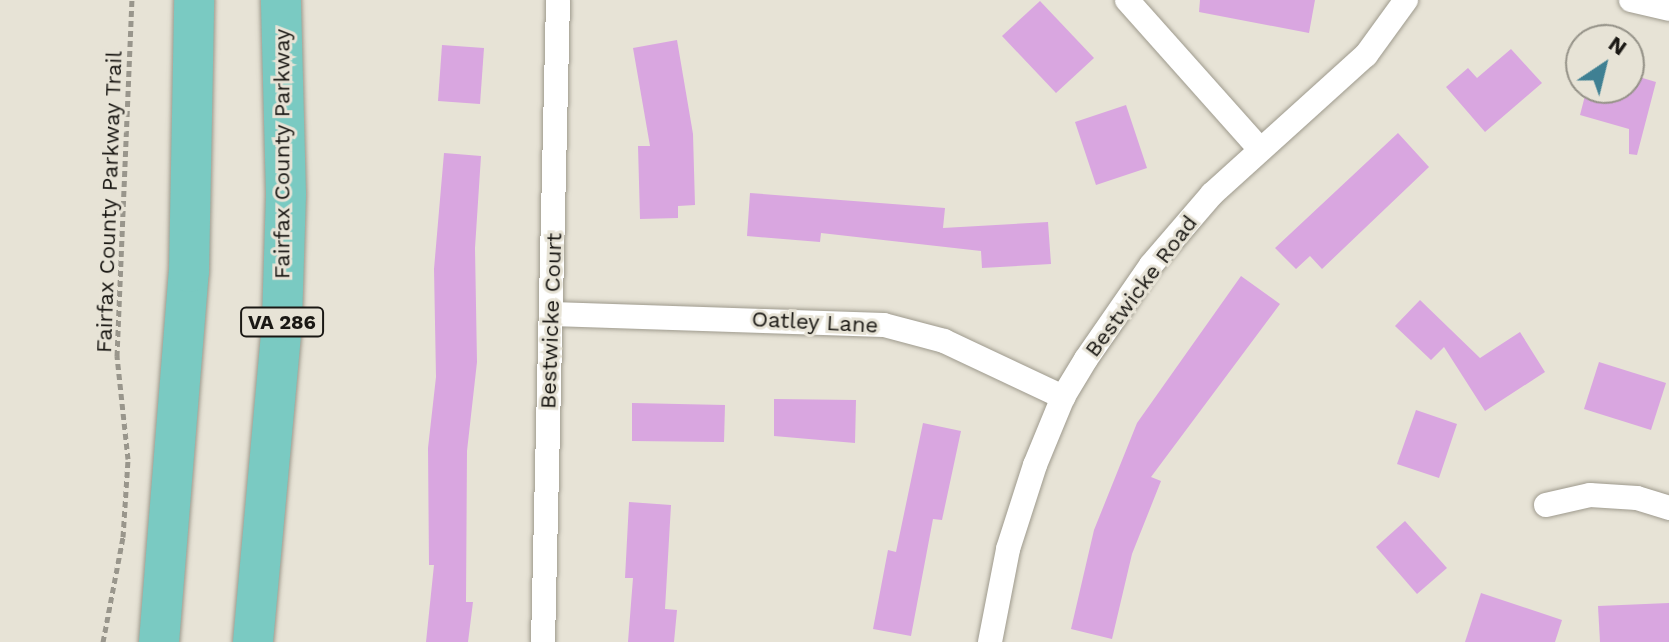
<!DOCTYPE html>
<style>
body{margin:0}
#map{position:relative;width:1669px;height:642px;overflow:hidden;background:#e7e3d6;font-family:"Work Sans",sans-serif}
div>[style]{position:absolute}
.building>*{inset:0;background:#d9a6e0}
.path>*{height:5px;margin-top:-2.5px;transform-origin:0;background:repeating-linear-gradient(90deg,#99968c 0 6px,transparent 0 10px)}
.roads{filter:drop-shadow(0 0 2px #9e9a8d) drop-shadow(0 0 2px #9e9a8d)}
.minor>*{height:24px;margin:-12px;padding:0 12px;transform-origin:12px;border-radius:12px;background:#fff}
.trunk>*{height:40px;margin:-20px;padding:0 20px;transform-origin:20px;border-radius:20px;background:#7acac2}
span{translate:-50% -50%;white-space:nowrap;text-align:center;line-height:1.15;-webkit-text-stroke:6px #e7e3d6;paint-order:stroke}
.shield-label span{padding:2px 6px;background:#e7e3d6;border:2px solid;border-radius:6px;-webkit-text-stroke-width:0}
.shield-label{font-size:20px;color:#1a1814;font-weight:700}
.street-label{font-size:22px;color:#1a1814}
.north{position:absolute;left:1565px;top:24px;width:80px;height:80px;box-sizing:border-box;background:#e7e3d6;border:2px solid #959288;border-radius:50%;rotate:35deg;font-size:22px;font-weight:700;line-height:32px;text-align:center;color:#1a1814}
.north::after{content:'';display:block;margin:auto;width:28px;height:36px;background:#3f8093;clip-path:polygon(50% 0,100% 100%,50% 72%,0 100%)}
</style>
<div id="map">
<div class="building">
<div style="clip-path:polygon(1200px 0,1315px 0,1309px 33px,1199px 12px)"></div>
<div style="clip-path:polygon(1040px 1px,1094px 58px,1056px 93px,1002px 36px)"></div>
<div style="clip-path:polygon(677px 40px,693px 134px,695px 205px,678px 206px,678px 218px,640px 219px,638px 146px,650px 146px,633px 48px)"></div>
<div style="clip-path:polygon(442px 45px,484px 48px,480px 104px,438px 101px)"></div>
<div style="clip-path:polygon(1511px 49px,1542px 83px,1485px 132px,1446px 87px,1468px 68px,1477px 78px)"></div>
<div style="clip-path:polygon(1629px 74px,1656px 82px,1637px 155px,1629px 154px,1629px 129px,1580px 115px,1587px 88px,1629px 88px)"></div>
<div style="clip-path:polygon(1126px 105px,1147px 168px,1096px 185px,1075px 122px)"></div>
<div style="clip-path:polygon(1398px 133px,1429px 167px,1322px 269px,1310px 256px,1296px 269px,1275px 248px)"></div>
<div style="clip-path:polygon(444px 153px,481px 156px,475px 248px,477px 362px,467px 451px,466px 602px,473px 602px,468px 642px,426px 642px,434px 565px,429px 565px,428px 448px,436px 377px,434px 269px)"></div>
<div style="clip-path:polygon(750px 193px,945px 208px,943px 228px,1048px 222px,1051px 264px,982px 268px,981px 251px,821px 233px,820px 242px,747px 236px)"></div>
<div style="clip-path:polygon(1241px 276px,1280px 304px,1151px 477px,1161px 481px,1132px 554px,1112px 639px,1071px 629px,1094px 530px,1137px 423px)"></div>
<div style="clip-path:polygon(1420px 300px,1480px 358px,1520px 332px,1545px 372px,1485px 411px,1444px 347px,1431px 360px,1395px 326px)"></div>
<div style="clip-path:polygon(1599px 362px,1666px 383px,1651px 430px,1584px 409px)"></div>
<div style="clip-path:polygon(774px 399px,856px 400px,855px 443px,774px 436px)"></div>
<div style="clip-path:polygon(632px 403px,725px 405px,724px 442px,632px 441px)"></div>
<div style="clip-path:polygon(1416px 410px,1457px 424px,1439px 478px,1397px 464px)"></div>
<div style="clip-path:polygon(923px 423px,961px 431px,942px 520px,933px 519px,911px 636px,873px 629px,888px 550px,896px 552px)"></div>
<div style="clip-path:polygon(629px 502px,671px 505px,665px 609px,677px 610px,674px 642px,628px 642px,633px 578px,625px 578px)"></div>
<div style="clip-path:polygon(1405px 521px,1447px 568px,1417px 594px,1376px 547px)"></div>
<div style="clip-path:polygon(1481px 593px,1562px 620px,1555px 642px,1465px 642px)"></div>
<div style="clip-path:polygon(1669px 603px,1669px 642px,1600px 642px,1598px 606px)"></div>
</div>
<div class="path">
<div style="left:103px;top:642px;width:107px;rotate:-79.2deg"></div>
<div style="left:123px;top:537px;width:78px;rotate:-86.3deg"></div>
<div style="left:128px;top:459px;width:104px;rotate:-96.1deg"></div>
<div style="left:117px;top:356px;width:356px;rotate:-87.6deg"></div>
</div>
<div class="roads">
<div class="minor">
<div style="left:1127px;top:0;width:198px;rotate:48.3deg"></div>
<div style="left:1631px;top:0;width:39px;rotate:13deg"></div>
<div style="left:552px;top:314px;width:332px;rotate:1.9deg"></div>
<div style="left:884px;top:325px;width:62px;rotate:14.9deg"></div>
<div style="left:944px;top:341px;width:132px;rotate:25.2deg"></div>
<div style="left:1546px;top:505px;width:45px;rotate:-12.8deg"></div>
<div style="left:1590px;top:495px;width:47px;rotate:3.7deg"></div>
<div style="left:1637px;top:498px;width:34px;rotate:17deg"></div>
<div style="left:543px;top:642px;width:642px;rotate:-88.66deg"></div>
<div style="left:990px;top:642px;width:95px;rotate:-79deg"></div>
<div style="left:1008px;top:549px;width:88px;rotate:-72.2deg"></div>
<div style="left:1035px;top:465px;width:74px;rotate:-67.6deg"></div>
<div style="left:1063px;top:397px;width:44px;rotate:-58.8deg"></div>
<div style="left:1086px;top:359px;width:114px;rotate:-55.3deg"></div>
<div style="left:1151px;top:265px;width:94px;rotate:-49.3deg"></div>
<div style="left:1212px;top:194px;width:207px;rotate:-42.1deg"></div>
<div style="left:1366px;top:55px;width:68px;rotate:-54deg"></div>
</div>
<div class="trunk">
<div style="left:159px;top:642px;width:371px;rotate:-85.4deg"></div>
<div style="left:189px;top:272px;width:272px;rotate:-88.9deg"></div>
<div style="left:253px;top:642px;width:322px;rotate:-84.8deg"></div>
<div style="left:282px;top:321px;width:126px;rotate:-88.2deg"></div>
<div style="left:286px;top:195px;width:195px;rotate:-91.5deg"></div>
</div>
</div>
<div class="shield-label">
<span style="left:282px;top:322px">VA 286</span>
</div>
<div class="street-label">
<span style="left:282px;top:154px;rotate:-90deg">Fairfax County Parkway</span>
<span style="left:109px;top:202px;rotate:-88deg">Fairfax County Parkway Trail</span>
<span style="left:1141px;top:286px;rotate:-53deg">Bestwicke Road</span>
<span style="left:551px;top:321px;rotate:-88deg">Bestwicke Court</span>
<span style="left:815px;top:322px;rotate:3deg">Oatley Lane</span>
</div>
<div class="north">N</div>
</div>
